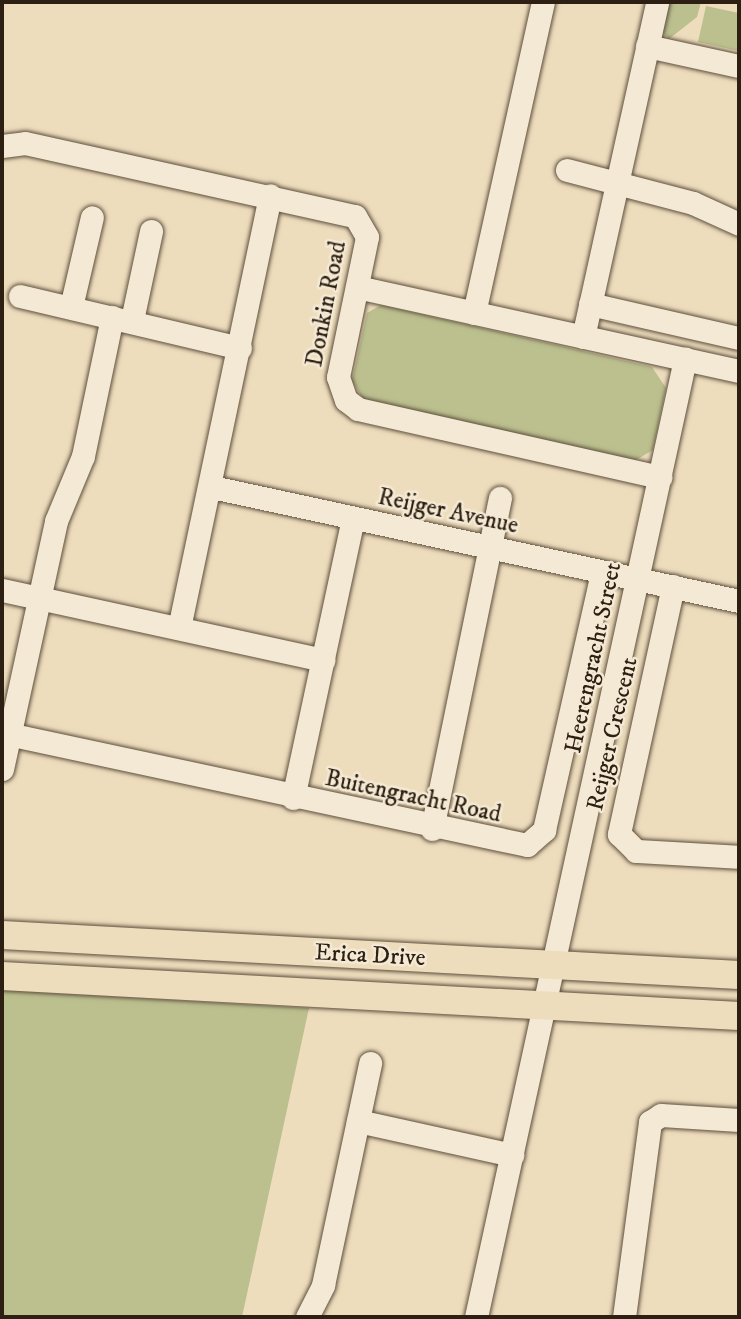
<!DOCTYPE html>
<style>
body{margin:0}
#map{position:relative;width:741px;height:1319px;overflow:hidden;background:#eeddbd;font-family:"IM FELL DW Pica",serif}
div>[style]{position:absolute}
.green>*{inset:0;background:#bcc08f}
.roads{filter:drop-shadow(0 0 2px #5d4f3d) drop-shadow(0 0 2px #5d4f3d)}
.minor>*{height:23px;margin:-11.5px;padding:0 11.5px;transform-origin:11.5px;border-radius:11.5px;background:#f4e9d4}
.major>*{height:28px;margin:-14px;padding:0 14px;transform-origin:14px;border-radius:14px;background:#eeddbd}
span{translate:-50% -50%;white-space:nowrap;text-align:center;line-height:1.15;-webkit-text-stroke:5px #f4e9d4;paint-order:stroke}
.street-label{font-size:24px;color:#2d2012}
.frame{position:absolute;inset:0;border:4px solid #2d2012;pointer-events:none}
</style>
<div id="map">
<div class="green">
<div style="clip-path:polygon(665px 2px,701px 2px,697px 17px,669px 39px,662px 31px)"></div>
<div style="clip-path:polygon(706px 6px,739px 13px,739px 51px,698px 42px)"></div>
<div style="clip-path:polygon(381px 305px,652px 367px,666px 388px,653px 450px,636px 460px,364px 400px,352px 381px,367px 313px)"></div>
<div style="clip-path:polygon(2px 990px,309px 1008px,242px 1317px,2px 1317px)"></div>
</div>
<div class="roads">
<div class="minor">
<div style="left:647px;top:46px;width:94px;rotate:12.3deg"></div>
<div style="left:2px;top:146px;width:23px;rotate:-7deg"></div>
<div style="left:25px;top:143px;width:338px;rotate:12.5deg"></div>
<div style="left:355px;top:216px;width:24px;rotate:60deg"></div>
<div style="left:367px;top:237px;width:143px;rotate:101.7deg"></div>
<div style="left:338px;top:377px;width:24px;rotate:71deg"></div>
<div style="left:346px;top:400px;width:15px;rotate:37deg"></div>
<div style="left:358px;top:409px;width:310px;rotate:12.7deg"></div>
<div style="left:567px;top:170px;width:130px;rotate:14.7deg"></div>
<div style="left:693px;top:203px;width:51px;rotate:24.5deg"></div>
<div style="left:357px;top:287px;width:391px;rotate:12.4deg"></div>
<div style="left:20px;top:296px;width:226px;rotate:13.3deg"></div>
<div style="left:590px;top:304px;width:153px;rotate:12.9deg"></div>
<div style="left:71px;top:307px;width:92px;rotate:-76.9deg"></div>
<div style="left:474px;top:313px;width:319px;rotate:-77.5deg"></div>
<div style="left:132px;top:320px;width:91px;rotate:-77.9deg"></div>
<div style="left:583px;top:337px;width:343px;rotate:-77.5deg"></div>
<div style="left:212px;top:487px;width:539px;rotate:12.21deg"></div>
<div style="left:673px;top:586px;width:254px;rotate:102.3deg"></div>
<div style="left:619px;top:834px;width:24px;rotate:45deg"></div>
<div style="left:636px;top:851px;width:103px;rotate:3.3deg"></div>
<div style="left:2px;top:590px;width:329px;rotate:12.3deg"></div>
<div style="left:179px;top:628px;width:442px;rotate:-78.1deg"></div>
<div style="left:8px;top:734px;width:531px;rotate:12.07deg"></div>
<div style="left:527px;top:845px;width:23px;rotate:-41deg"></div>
<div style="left:544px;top:830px;width:263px;rotate:-77.3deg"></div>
<div style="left:2px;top:769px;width:254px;rotate:-77.7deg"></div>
<div style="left:56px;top:521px;width:70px;rotate:-67.4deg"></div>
<div style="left:83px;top:456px;width:142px;rotate:-78.2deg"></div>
<div style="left:293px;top:798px;width:286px;rotate:-77.9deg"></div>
<div style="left:432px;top:829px;width:338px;rotate:-78.4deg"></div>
<div style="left:358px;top:1121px;width:158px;rotate:12.4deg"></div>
<div style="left:307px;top:1317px;width:36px;rotate:-63deg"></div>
<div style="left:323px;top:1285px;width:227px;rotate:-78deg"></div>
<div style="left:476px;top:1317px;width:981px;rotate:-77.69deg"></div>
<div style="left:624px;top:1317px;width:197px;rotate:-82.4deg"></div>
<div style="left:650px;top:1122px;width:13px;rotate:-32deg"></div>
<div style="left:661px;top:1115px;width:78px;rotate:3.7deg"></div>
</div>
<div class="major">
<div style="left:2px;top:935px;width:738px;rotate:3.11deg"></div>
<div style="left:2px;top:976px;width:738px;rotate:3.11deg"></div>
</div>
</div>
<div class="street-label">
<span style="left:327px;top:304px;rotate:-79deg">Donkin Road</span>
<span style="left:448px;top:512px;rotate:12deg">Reijger Avenue</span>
<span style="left:594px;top:658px;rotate:-78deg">Heerengracht Street</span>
<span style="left:613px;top:734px;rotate:-77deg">Reijger Crescent</span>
<span style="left:413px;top:797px;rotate:12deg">Buitengracht Road</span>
<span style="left:370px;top:956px;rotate:3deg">Erica Drive</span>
</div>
<div class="frame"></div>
</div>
